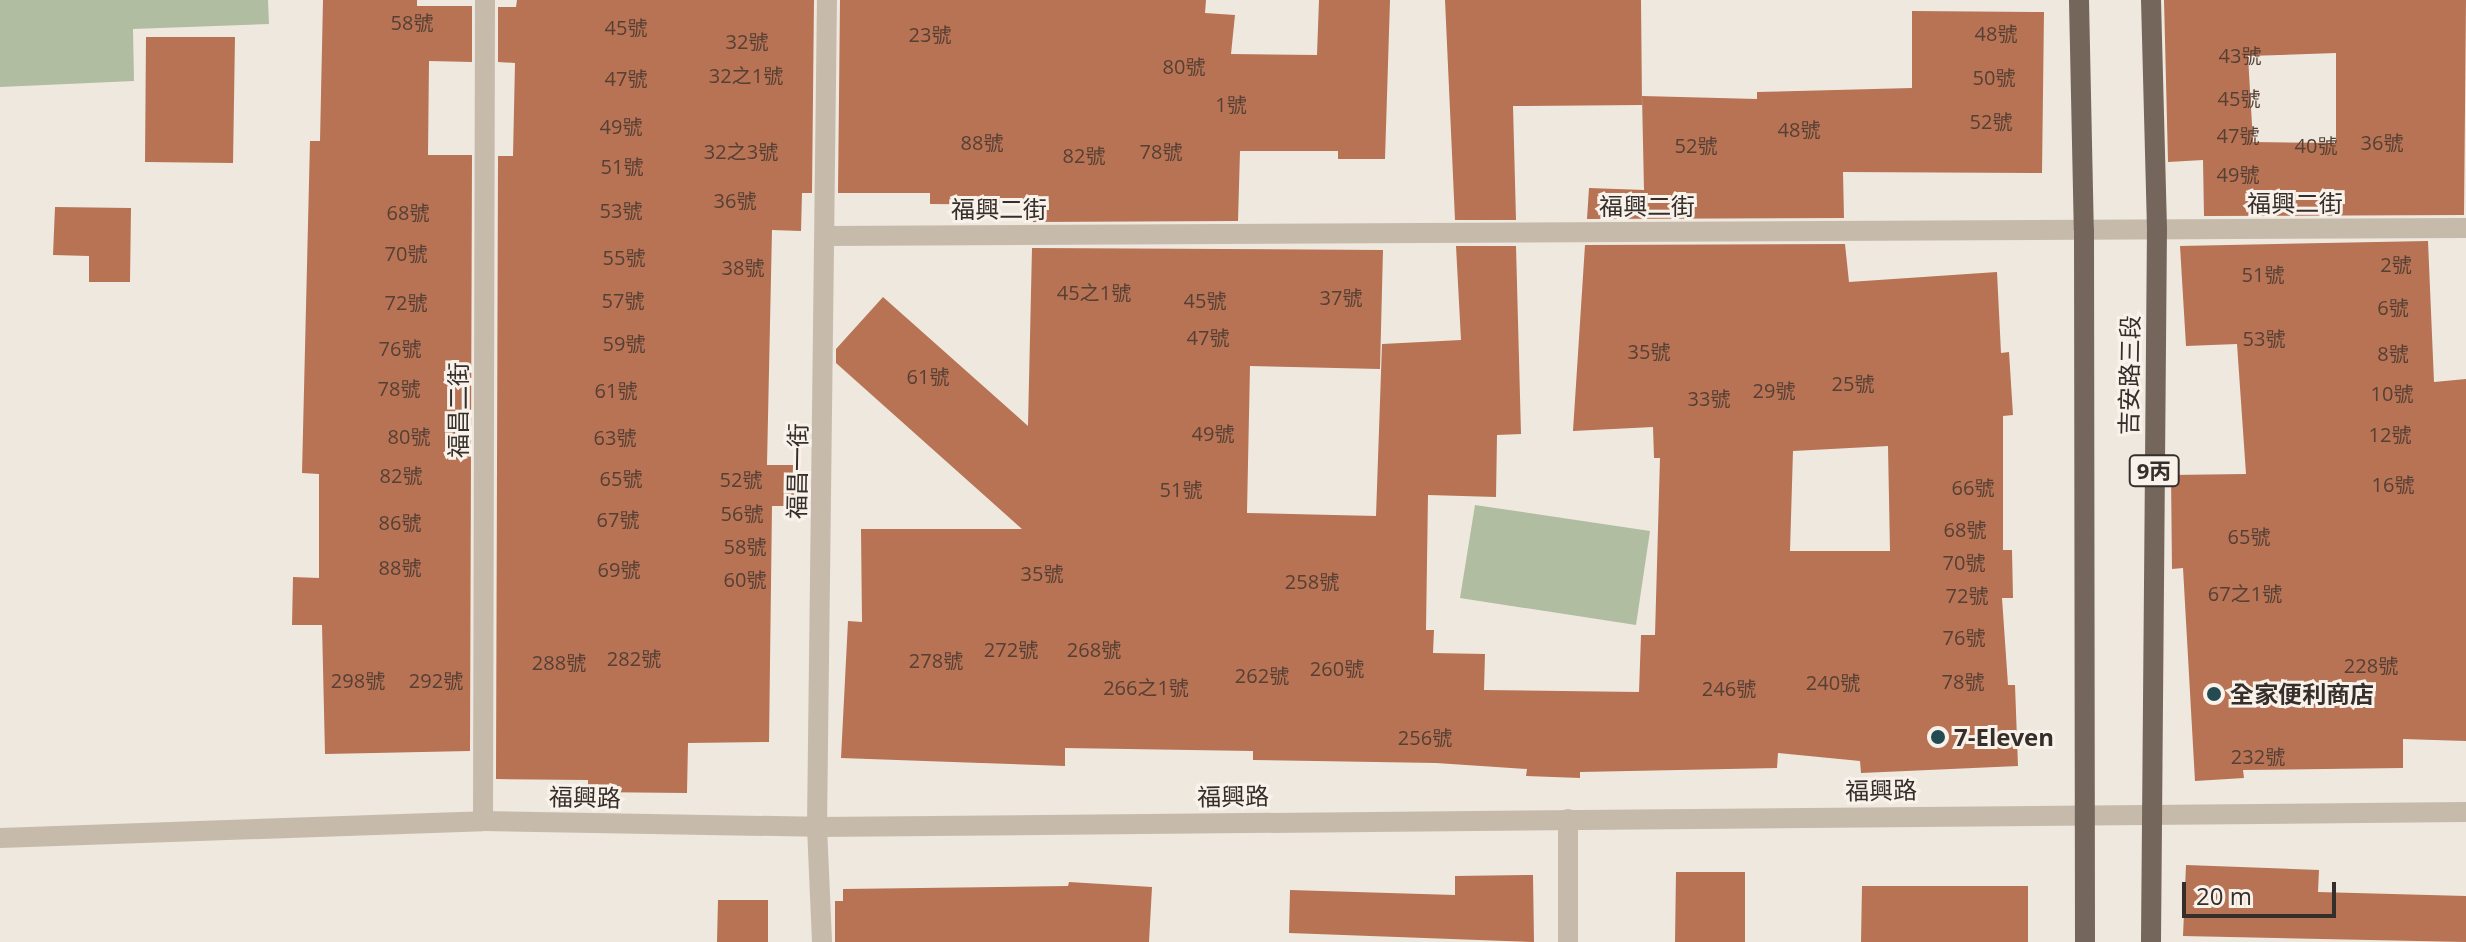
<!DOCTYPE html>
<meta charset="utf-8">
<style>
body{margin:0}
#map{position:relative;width:2466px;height:942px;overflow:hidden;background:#efe8de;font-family:"Open Sans","Noto Sans TC",sans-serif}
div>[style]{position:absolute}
.green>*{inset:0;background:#b1bda0}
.building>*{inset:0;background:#b77354}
.service>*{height:20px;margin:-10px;padding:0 10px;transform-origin:10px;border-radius:10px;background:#c6baab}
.minor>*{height:20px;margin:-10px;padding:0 10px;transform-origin:10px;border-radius:10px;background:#c6baab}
.tertiary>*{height:20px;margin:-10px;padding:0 10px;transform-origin:10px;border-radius:10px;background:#c6baab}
.primary>*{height:20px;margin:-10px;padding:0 10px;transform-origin:10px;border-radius:10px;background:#75665c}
.dots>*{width:22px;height:22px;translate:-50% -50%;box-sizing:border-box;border:4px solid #f8f2ea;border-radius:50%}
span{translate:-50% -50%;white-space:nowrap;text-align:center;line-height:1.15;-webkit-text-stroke:6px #f8f2ea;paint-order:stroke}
.number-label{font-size:20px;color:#563f34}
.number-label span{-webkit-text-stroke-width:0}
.shield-label span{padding:2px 6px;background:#f8f2ea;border:2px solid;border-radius:6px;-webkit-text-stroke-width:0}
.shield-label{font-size:22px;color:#352e2a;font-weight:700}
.street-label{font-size:24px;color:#352e2a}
.poi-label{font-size:24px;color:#352e2a;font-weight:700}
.left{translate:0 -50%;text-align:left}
.scale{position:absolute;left:2182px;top:882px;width:154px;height:36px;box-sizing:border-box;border:4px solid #352e2a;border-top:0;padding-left:10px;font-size:24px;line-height:28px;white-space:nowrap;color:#352e2a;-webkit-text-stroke:6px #f8f2ea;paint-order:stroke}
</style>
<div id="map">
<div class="green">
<div style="clip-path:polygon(0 0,268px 0,269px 24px,133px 29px,134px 81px,0 87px)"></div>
<div style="clip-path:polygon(1475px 505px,1650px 531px,1636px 625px,1460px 598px)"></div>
</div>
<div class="building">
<div style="clip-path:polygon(323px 0,417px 0,417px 6px,472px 6px,472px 62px,429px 61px,428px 155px,472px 155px,470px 751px,325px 754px,322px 625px,292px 625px,293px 577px,319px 578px,319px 474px,302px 473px,310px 141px,320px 141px)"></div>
<div style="clip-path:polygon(517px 0,814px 0,812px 193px,802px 193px,801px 231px,772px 230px,767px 465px,801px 465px,800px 506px,772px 506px,769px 742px,688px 743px,687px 793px,588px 792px,588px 780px,496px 779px,498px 156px,513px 156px,515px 63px,498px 62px,498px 7px,516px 7px)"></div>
<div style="clip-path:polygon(840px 0,1206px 0,1205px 13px,1235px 15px,1231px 54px,1317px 55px,1319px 0,1390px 0,1385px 159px,1338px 159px,1338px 151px,1240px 151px,1238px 221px,1033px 222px,1033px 205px,930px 204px,930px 193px,838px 193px)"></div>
<div style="clip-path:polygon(1445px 0,1641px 0,1642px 105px,1513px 106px,1516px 220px,1455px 220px)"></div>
<div style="clip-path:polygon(evenodd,2164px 0,2466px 0,2464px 215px,2204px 216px,2203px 160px,2168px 162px,2164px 0,2336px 53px,2336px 143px,2253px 142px,2248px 56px,2336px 53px)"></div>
<div style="clip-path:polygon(1912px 11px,2044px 12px,2042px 173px,1843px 172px,1844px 218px,1587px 219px,1589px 188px,1644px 190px,1642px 96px,1757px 99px,1757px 92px,1912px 88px)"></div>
<div style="clip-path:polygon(146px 37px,235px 37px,233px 163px,145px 162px)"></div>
<div style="clip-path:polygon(55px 207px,131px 208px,130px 282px,89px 282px,89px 256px,53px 255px)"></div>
<div style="clip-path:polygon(2428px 241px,2434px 382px,2466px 379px,2466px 741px,2403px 739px,2403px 768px,2243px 770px,2244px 778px,2195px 781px,2183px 568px,2172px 569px,2171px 475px,2246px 474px,2237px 344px,2186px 346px,2180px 246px)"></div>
<div style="clip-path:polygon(evenodd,1845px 244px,1849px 282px,1997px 272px,2001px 353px,2009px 352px,2013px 415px,2003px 416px,2003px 550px,2012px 550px,2013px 598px,2002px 598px,2008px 685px,2015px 685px,2018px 766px,1861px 773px,1860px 761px,1778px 753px,1777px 768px,1580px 772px,1580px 778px,1526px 776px,1527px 769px,1436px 763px,1253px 760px,1253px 751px,1065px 748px,1065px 766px,841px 758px,848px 621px,862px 622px,861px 529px,1022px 529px,836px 363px,836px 349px,883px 297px,1028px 426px,1032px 248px,1383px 250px,1380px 369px,1250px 366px,1247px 513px,1376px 516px,1382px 344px,1461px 340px,1456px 246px,1516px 246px,1521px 434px,1497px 435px,1496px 497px,1428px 495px,1426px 630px,1434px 630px,1433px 653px,1485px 654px,1484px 690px,1639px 692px,1641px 635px,1655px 635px,1660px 458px,1654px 458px,1653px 427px,1573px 431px,1585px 245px,1845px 244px,1888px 446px,1890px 551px,1790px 551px,1793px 451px,1888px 446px)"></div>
<div style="clip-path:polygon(2186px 865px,2319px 870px,2318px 892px,2466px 896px,2466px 942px,2183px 936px)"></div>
<div style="clip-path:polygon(1676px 872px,1745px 872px,1745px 942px,1675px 942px)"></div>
<div style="clip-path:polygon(1533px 875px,1534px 942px,1289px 933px,1290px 890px,1455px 895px,1455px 876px)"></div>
<div style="clip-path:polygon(1069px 882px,1152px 887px,1149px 942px,835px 942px,835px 901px,843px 901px,843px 889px,1068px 886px)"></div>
<div style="clip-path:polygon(1862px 886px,2028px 886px,2028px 942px,1861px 942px)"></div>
<div style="clip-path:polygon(718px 900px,768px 900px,768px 942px,717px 942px)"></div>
</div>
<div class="service">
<div style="left:817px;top:827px;width:115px;rotate:87.5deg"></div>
</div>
<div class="minor">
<div style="left:828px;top:236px;width:1638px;rotate:-0.28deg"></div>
<div style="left:483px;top:821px;width:821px;rotate:-89.86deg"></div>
<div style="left:817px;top:827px;width:827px;rotate:-89.31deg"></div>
<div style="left:1568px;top:942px;width:123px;rotate:-90deg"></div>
</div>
<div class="tertiary">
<div style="left:0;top:838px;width:483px;rotate:-2deg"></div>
<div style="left:483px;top:821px;width:334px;rotate:1deg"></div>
<div style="left:817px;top:827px;width:1649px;rotate:-0.52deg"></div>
</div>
<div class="primary">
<div style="left:2079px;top:0;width:230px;rotate:88.8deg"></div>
<div style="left:2084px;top:230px;width:712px;rotate:89.92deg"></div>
<div style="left:2151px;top:942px;width:713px;rotate:-89.52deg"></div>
<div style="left:2157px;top:229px;width:229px;rotate:-91.5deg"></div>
</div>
<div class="dots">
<div style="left:2214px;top:694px;background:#244b52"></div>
<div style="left:1938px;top:737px;background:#244b52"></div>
</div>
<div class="number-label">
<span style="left:412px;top:22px">58號</span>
<span style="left:626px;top:27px">45號</span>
<span style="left:1996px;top:33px">48號</span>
<span style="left:930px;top:34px">23號</span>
<span style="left:747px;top:41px">32號</span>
<span style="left:2240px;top:55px">43號</span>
<span style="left:1184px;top:66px">80號</span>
<span style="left:746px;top:75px">32之1號</span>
<span style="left:1994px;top:77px">50號</span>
<span style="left:626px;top:78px">47號</span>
<span style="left:2239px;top:98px">45號</span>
<span style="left:1231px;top:104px">1號</span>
<span style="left:1991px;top:121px">52號</span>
<span style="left:621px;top:126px">49號</span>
<span style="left:1799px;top:129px">48號</span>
<span style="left:2238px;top:135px">47號</span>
<span style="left:982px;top:142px">88號</span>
<span style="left:2382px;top:142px">36號</span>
<span style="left:1696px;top:145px">52號</span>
<span style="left:2316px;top:145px">40號</span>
<span style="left:741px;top:151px">32之3號</span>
<span style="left:1161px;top:151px">78號</span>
<span style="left:1084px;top:155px">82號</span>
<span style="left:622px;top:166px">51號</span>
<span style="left:2238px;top:174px">49號</span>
<span style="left:735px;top:200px">36號</span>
<span style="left:621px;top:210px">53號</span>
<span style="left:408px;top:212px">68號</span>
<span style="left:406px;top:253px">70號</span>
<span style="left:624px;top:257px">55號</span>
<span style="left:2396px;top:264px">2號</span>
<span style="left:743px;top:267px">38號</span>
<span style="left:2263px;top:274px">51號</span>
<span style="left:1094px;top:292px">45之1號</span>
<span style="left:1341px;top:297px">37號</span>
<span style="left:623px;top:300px">57號</span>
<span style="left:1205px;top:300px">45號</span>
<span style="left:406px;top:302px">72號</span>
<span style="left:2393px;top:307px">6號</span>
<span style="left:1208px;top:337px">47號</span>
<span style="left:2264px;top:338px">53號</span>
<span style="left:624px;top:343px">59號</span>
<span style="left:400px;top:348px">76號</span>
<span style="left:1649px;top:351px">35號</span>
<span style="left:2393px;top:353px">8號</span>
<span style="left:928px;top:376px">61號</span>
<span style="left:1853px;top:383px">25號</span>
<span style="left:399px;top:388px">78號</span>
<span style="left:616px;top:390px">61號</span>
<span style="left:1774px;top:390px">29號</span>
<span style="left:2392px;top:393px">10號</span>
<span style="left:1709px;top:398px">33號</span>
<span style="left:1213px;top:433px">49號</span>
<span style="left:2390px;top:434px">12號</span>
<span style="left:409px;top:436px">80號</span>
<span style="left:615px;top:437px">63號</span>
<span style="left:401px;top:475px">82號</span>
<span style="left:621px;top:478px">65號</span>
<span style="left:741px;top:479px">52號</span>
<span style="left:2393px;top:484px">16號</span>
<span style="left:1973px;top:487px">66號</span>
<span style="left:1181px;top:489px">51號</span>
<span style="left:742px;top:513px">56號</span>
<span style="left:618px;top:519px">67號</span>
<span style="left:400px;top:522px">86號</span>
<span style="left:1965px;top:529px">68號</span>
<span style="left:2249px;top:536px">65號</span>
<span style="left:745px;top:546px">58號</span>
<span style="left:1964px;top:562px">70號</span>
<span style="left:400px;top:567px">88號</span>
<span style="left:619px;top:569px">69號</span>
<span style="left:1042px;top:573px">35號</span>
<span style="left:745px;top:579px">60號</span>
<span style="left:1312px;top:581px">258號</span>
<span style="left:2245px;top:593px">67之1號</span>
<span style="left:1967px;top:595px">72號</span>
<span style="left:1964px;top:637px">76號</span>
<span style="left:1011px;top:649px">272號</span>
<span style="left:1094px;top:649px">268號</span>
<span style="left:634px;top:658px">282號</span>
<span style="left:936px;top:660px">278號</span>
<span style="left:559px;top:662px">288號</span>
<span style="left:2371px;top:665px">228號</span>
<span style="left:1337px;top:668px">260號</span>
<span style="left:1262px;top:675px">262號</span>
<span style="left:358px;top:680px">298號</span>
<span style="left:436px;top:680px">292號</span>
<span style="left:1963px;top:681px">78號</span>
<span style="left:1833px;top:682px">240號</span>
<span style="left:1146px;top:687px">266之1號</span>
<span style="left:1729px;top:688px">246號</span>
<span style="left:1425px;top:737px">256號</span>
<span style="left:2258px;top:756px">232號</span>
</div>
<div class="shield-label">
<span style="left:2154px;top:471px">9丙</span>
</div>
<div class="street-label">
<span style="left:2295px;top:203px">福興二街</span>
<span style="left:1647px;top:206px">福興二街</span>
<span style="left:999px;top:209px">福興二街</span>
<span style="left:2129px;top:375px;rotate:-89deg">吉安路三段</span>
<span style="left:458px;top:410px;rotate:-90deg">福昌二街</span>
<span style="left:797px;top:471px;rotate:-89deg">福昌一街</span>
<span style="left:1881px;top:790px;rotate:-1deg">福興路</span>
<span style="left:1233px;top:796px;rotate:-1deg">福興路</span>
<span style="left:585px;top:797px;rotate:1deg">福興路</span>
</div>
<div class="poi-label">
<span class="left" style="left:2230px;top:694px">全家便利商店</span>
<span class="left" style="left:1954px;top:737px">7-Eleven</span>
</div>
<div class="scale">20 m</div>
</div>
